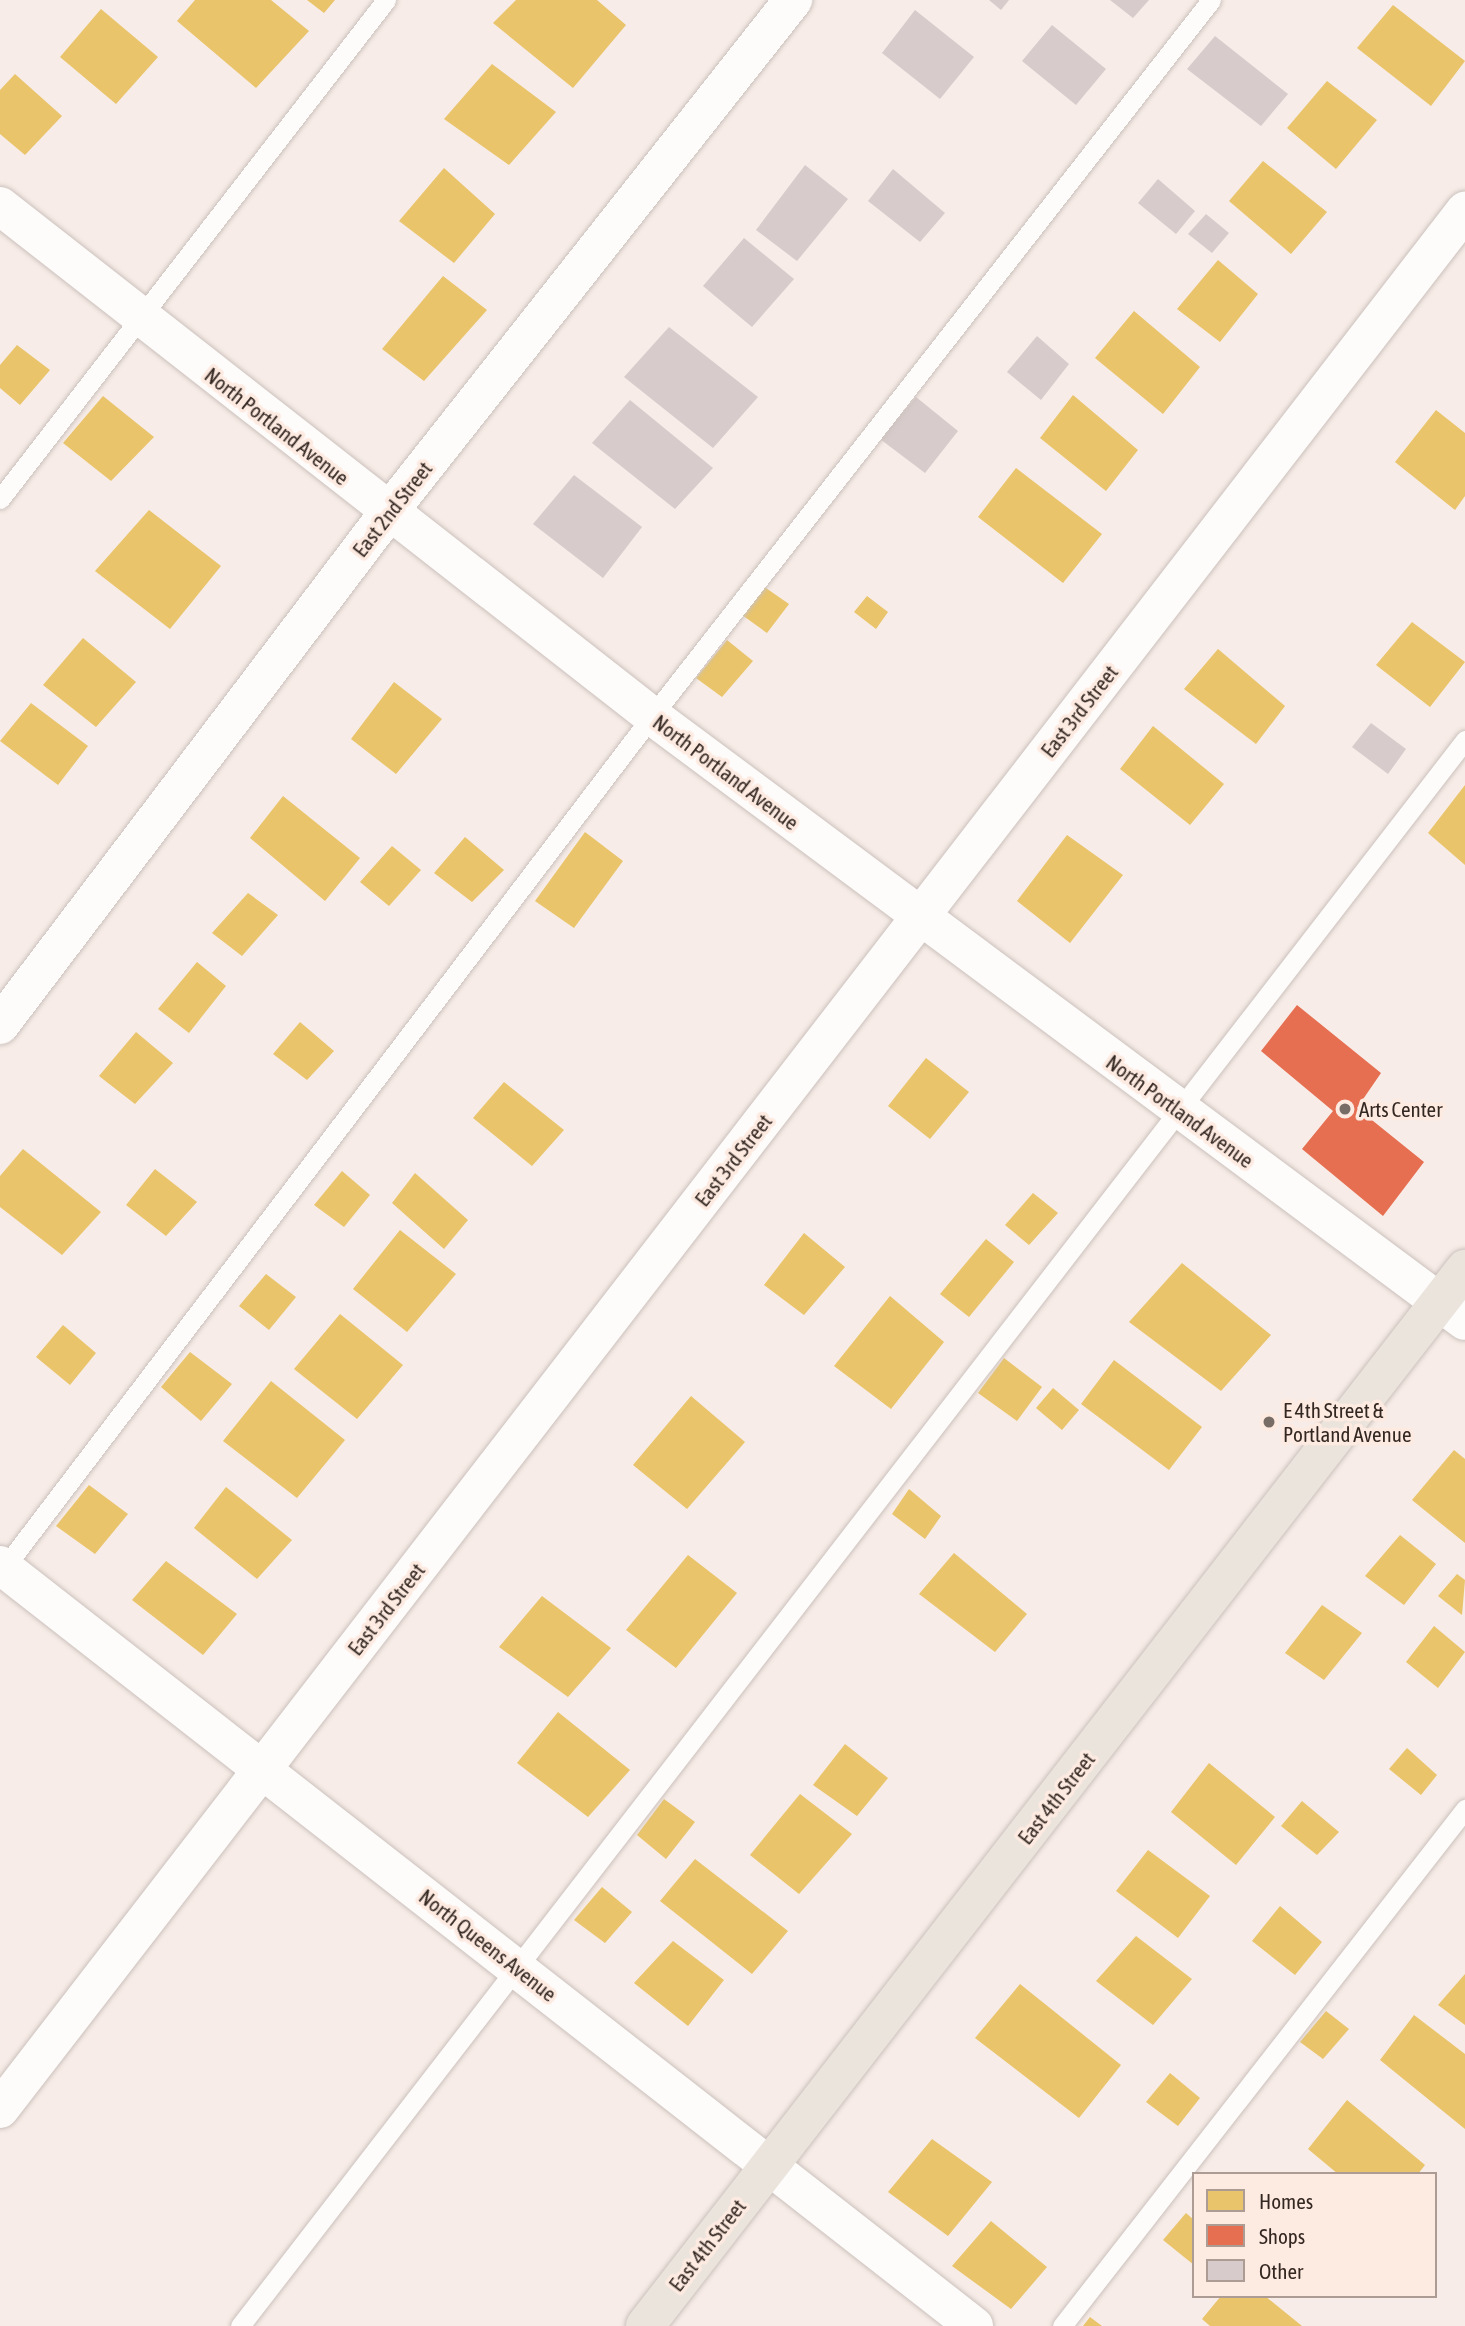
<!DOCTYPE html>
<style>
body{margin:0}
#map{position:relative;width:1465px;height:2326px;overflow:hidden;background:#f7ece7;font-family:"Asap Condensed",sans-serif}
div>[style]{position:absolute}
.homes>*{inset:0;background:#e9c46a}
.shops>*{inset:0;background:#e76f51}
.building>*{inset:0;background:#d7cbcb}
.roads{filter:drop-shadow(0 0 2px #cbc1bc) drop-shadow(0 0 2px #cbc1bc)}
.lane>*{height:19px;margin:-9.5px;padding:0 9.5px;transform-origin:9.5px;border-radius:9.5px;background:#fefcfb}
.street>*{height:38px;margin:-19px;padding:0 19px;transform-origin:19px;border-radius:19px;background:#fefcfb}
.secondary>*{height:38px;margin:-19px;padding:0 19px;transform-origin:19px;border-radius:19px;background:#fefcfb}
.primary>*{height:38px;margin:-19px;padding:0 19px;transform-origin:19px;border-radius:19px;background:#ebe4dd}
.dots>*{width:19px;height:19px;translate:-50% -50%;box-sizing:border-box;border:4px solid #fdeae1;border-radius:50%}
span{translate:-50% -50%;white-space:nowrap;text-align:center;line-height:1.15;-webkit-text-stroke:7px #fdeae1;paint-order:stroke}
.street-label{font-size:21px;color:#332721}
.poi-label{font-size:21px;color:#332721}
.left{translate:0 -50%;text-align:left}
.legend{position:absolute;left:1192px;top:2172px;width:245px;height:126px;box-sizing:border-box;background:#fdeae1;border:2px solid #ac9c94;margin:0;padding:9px 12px;list-style:none;font-size:21px;color:#332721}
.legend li{display:flex;align-items:center;gap:14px;height:35px}
.legend b{width:35px;border:2px solid #ac9c94}
</style>
<div id="map">
<div class="homes">
<div style="clip-path:polygon(195px 0,271px 0,309px 31px,256px 88px,177px 21px)"></div>
<div style="clip-path:polygon(307px 0,335px 0,324px 13px)"></div>
<div style="clip-path:polygon(516px 0,597px 0,626px 25px,573px 88px,493px 23px)"></div>
<div style="clip-path:polygon(1393px 5px,1465px 61px,1431px 106px,1357px 48px)"></div>
<div style="clip-path:polygon(101px 9px,158px 57px,116px 104px,60px 57px)"></div>
<div style="clip-path:polygon(492px 64px,556px 112px,509px 165px,444px 119px)"></div>
<div style="clip-path:polygon(15px 74px,62px 116px,25px 155px,0 134px,0 90px)"></div>
<div style="clip-path:polygon(1327px 81px,1377px 120px,1336px 169px,1287px 128px)"></div>
<div style="clip-path:polygon(1263px 161px,1327px 212px,1291px 254px,1229px 201px)"></div>
<div style="clip-path:polygon(444px 168px,495px 214px,454px 263px,399px 221px)"></div>
<div style="clip-path:polygon(1218px 260px,1258px 294px,1220px 342px,1177px 309px)"></div>
<div style="clip-path:polygon(443px 276px,487px 310px,424px 381px,382px 349px)"></div>
<div style="clip-path:polygon(1134px 311px,1200px 367px,1163px 414px,1095px 358px)"></div>
<div style="clip-path:polygon(17px 345px,50px 370px,20px 405px,0 388px,0 365px)"></div>
<div style="clip-path:polygon(1073px 395px,1138px 450px,1106px 491px,1040px 438px)"></div>
<div style="clip-path:polygon(103px 396px,154px 437px,111px 481px,63px 443px)"></div>
<div style="clip-path:polygon(1436px 410px,1465px 433px,1465px 496px,1455px 510px,1395px 462px)"></div>
<div style="clip-path:polygon(1016px 468px,1102px 534px,1063px 583px,978px 517px)"></div>
<div style="clip-path:polygon(149px 510px,221px 566px,170px 629px,95px 571px)"></div>
<div style="clip-path:polygon(763px 586px,789px 604px,767px 633px,742px 615px)"></div>
<div style="clip-path:polygon(867px 596px,888px 612px,876px 629px,854px 612px)"></div>
<div style="clip-path:polygon(1412px 622px,1465px 662px,1430px 707px,1376px 665px)"></div>
<div style="clip-path:polygon(83px 638px,136px 682px,96px 727px,43px 685px)"></div>
<div style="clip-path:polygon(727px 640px,753px 661px,722px 697px,696px 678px)"></div>
<div style="clip-path:polygon(1218px 649px,1285px 706px,1256px 744px,1184px 689px)"></div>
<div style="clip-path:polygon(394px 682px,442px 719px,396px 774px,351px 739px)"></div>
<div style="clip-path:polygon(31px 703px,88px 746px,58px 785px,0 741px)"></div>
<div style="clip-path:polygon(1153px 726px,1224px 784px,1190px 825px,1120px 769px)"></div>
<div style="clip-path:polygon(1465px 785px,1465px 865px,1428px 833px)"></div>
<div style="clip-path:polygon(283px 796px,360px 858px,325px 901px,250px 838px)"></div>
<div style="clip-path:polygon(585px 832px,623px 861px,574px 928px,535px 901px)"></div>
<div style="clip-path:polygon(1067px 835px,1123px 875px,1070px 943px,1017px 901px)"></div>
<div style="clip-path:polygon(465px 837px,504px 870px,472px 902px,434px 873px)"></div>
<div style="clip-path:polygon(392px 846px,421px 870px,389px 906px,360px 882px)"></div>
<div style="clip-path:polygon(248px 893px,278px 915px,242px 956px,212px 933px)"></div>
<div style="clip-path:polygon(197px 962px,226px 986px,189px 1033px,158px 1009px)"></div>
<div style="clip-path:polygon(300px 1022px,334px 1051px,307px 1080px,273px 1054px)"></div>
<div style="clip-path:polygon(136px 1032px,173px 1063px,135px 1104px,99px 1076px)"></div>
<div style="clip-path:polygon(926px 1058px,969px 1092px,930px 1139px,888px 1106px)"></div>
<div style="clip-path:polygon(504px 1082px,564px 1130px,532px 1166px,473px 1118px)"></div>
<div style="clip-path:polygon(23px 1149px,101px 1212px,62px 1255px,0 1207px,0 1176px)"></div>
<div style="clip-path:polygon(155px 1169px,197px 1202px,166px 1236px,126px 1205px)"></div>
<div style="clip-path:polygon(342px 1171px,370px 1195px,344px 1227px,314px 1205px)"></div>
<div style="clip-path:polygon(415px 1173px,468px 1220px,444px 1249px,392px 1203px)"></div>
<div style="clip-path:polygon(1033px 1193px,1058px 1213px,1029px 1245px,1005px 1225px)"></div>
<div style="clip-path:polygon(400px 1230px,456px 1274px,407px 1332px,353px 1289px)"></div>
<div style="clip-path:polygon(804px 1233px,845px 1267px,804px 1315px,764px 1285px)"></div>
<div style="clip-path:polygon(986px 1239px,1014px 1262px,969px 1317px,940px 1294px)"></div>
<div style="clip-path:polygon(1182px 1263px,1271px 1335px,1221px 1391px,1129px 1322px)"></div>
<div style="clip-path:polygon(266px 1274px,296px 1297px,269px 1330px,239px 1306px)"></div>
<div style="clip-path:polygon(890px 1296px,944px 1342px,891px 1409px,834px 1366px)"></div>
<div style="clip-path:polygon(340px 1314px,403px 1365px,357px 1419px,294px 1369px)"></div>
<div style="clip-path:polygon(63px 1325px,96px 1353px,70px 1385px,36px 1357px)"></div>
<div style="clip-path:polygon(190px 1352px,232px 1384px,201px 1421px,161px 1387px)"></div>
<div style="clip-path:polygon(1004px 1358px,1042px 1387px,1017px 1421px,978px 1393px)"></div>
<div style="clip-path:polygon(1114px 1360px,1202px 1427px,1169px 1470px,1081px 1404px)"></div>
<div style="clip-path:polygon(271px 1381px,345px 1440px,297px 1498px,223px 1441px)"></div>
<div style="clip-path:polygon(1053px 1388px,1079px 1410px,1062px 1430px,1036px 1408px)"></div>
<div style="clip-path:polygon(691px 1396px,745px 1442px,687px 1509px,633px 1465px)"></div>
<div style="clip-path:polygon(1454px 1450px,1465px 1459px,1465px 1543px,1412px 1500px)"></div>
<div style="clip-path:polygon(89px 1485px,128px 1514px,95px 1554px,56px 1526px)"></div>
<div style="clip-path:polygon(226px 1487px,292px 1540px,257px 1579px,194px 1528px)"></div>
<div style="clip-path:polygon(909px 1489px,941px 1516px,925px 1539px,892px 1514px)"></div>
<div style="clip-path:polygon(1400px 1535px,1436px 1564px,1404px 1605px,1365px 1576px)"></div>
<div style="clip-path:polygon(954px 1553px,1027px 1614px,995px 1652px,919px 1594px)"></div>
<div style="clip-path:polygon(688px 1555px,737px 1593px,676px 1668px,626px 1630px)"></div>
<div style="clip-path:polygon(166px 1561px,237px 1614px,203px 1655px,132px 1600px)"></div>
<div style="clip-path:polygon(1457px 1574px,1465px 1580px,1462px 1615px,1438px 1596px)"></div>
<div style="clip-path:polygon(542px 1596px,611px 1648px,568px 1697px,499px 1647px)"></div>
<div style="clip-path:polygon(1322px 1605px,1362px 1633px,1324px 1680px,1285px 1653px)"></div>
<div style="clip-path:polygon(1434px 1626px,1465px 1652px,1438px 1688px,1406px 1662px)"></div>
<div style="clip-path:polygon(558px 1712px,630px 1770px,588px 1817px,517px 1763px)"></div>
<div style="clip-path:polygon(845px 1744px,888px 1778px,857px 1816px,813px 1785px)"></div>
<div style="clip-path:polygon(1407px 1748px,1437px 1775px,1421px 1795px,1389px 1769px)"></div>
<div style="clip-path:polygon(1209px 1763px,1275px 1817px,1236px 1865px,1171px 1812px)"></div>
<div style="clip-path:polygon(800px 1794px,852px 1834px,799px 1894px,750px 1855px)"></div>
<div style="clip-path:polygon(664px 1799px,695px 1822px,666px 1859px,637px 1835px)"></div>
<div style="clip-path:polygon(1302px 1801px,1339px 1832px,1317px 1855px,1281px 1826px)"></div>
<div style="clip-path:polygon(1148px 1850px,1210px 1896px,1178px 1938px,1116px 1891px)"></div>
<div style="clip-path:polygon(695px 1859px,788px 1931px,752px 1974px,660px 1901px)"></div>
<div style="clip-path:polygon(602px 1887px,632px 1912px,605px 1943px,574px 1920px)"></div>
<div style="clip-path:polygon(1280px 1906px,1322px 1942px,1295px 1975px,1252px 1941px)"></div>
<div style="clip-path:polygon(1136px 1936px,1192px 1979px,1153px 2025px,1096px 1981px)"></div>
<div style="clip-path:polygon(673px 1941px,724px 1980px,688px 2026px,634px 1983px)"></div>
<div style="clip-path:polygon(1465px 1974px,1465px 2025px,1438px 2005px)"></div>
<div style="clip-path:polygon(1020px 1984px,1121px 2065px,1079px 2118px,975px 2038px)"></div>
<div style="clip-path:polygon(1326px 2011px,1349px 2029px,1323px 2059px,1300px 2042px)"></div>
<div style="clip-path:polygon(1414px 2015px,1465px 2054px,1465px 2129px,1380px 2060px)"></div>
<div style="clip-path:polygon(1170px 2073px,1200px 2098px,1178px 2126px,1146px 2102px)"></div>
<div style="clip-path:polygon(1347px 2100px,1425px 2165px,1418px 2174px,1338px 2174px,1308px 2149px)"></div>
<div style="clip-path:polygon(932px 2139px,992px 2182px,948px 2236px,888px 2192px)"></div>
<div style="clip-path:polygon(1186px 2213px,1194px 2220px,1194px 2265px,1163px 2240px)"></div>
<div style="clip-path:polygon(991px 2221px,1047px 2267px,1011px 2309px,952px 2266px)"></div>
<div style="clip-path:polygon(1221px 2296px,1265px 2296px,1302px 2326px,1210px 2326px,1202px 2319px)"></div>
<div style="clip-path:polygon(1090px 2317px,1102px 2326px,1083px 2326px)"></div>
</div>
<div class="shops">
<div style="clip-path:polygon(1297px 1005px,1381px 1073px,1357px 1108px,1424px 1162px,1383px 1216px,1302px 1149px,1333px 1111px,1261px 1051px)"></div>
</div>
<div class="building">
<div style="clip-path:polygon(989px 0,1009px 0,1001px 10px)"></div>
<div style="clip-path:polygon(1110px 0,1149px 0,1133px 18px)"></div>
<div style="clip-path:polygon(915px 10px,974px 57px,940px 99px,882px 53px)"></div>
<div style="clip-path:polygon(1052px 25px,1106px 69px,1076px 105px,1022px 61px)"></div>
<div style="clip-path:polygon(1215px 36px,1288px 94px,1261px 126px,1187px 69px)"></div>
<div style="clip-path:polygon(805px 165px,848px 199px,797px 261px,756px 230px)"></div>
<div style="clip-path:polygon(893px 169px,945px 213px,920px 242px,868px 201px)"></div>
<div style="clip-path:polygon(1158px 179px,1195px 211px,1176px 234px,1138px 203px)"></div>
<div style="clip-path:polygon(1206px 214px,1229px 233px,1212px 253px,1188px 234px)"></div>
<div style="clip-path:polygon(744px 238px,794px 279px,752px 327px,703px 286px)"></div>
<div style="clip-path:polygon(669px 327px,758px 397px,713px 448px,624px 377px)"></div>
<div style="clip-path:polygon(1037px 336px,1069px 364px,1041px 400px,1007px 372px)"></div>
<div style="clip-path:polygon(916px 397px,958px 431px,925px 473px,880px 439px)"></div>
<div style="clip-path:polygon(630px 400px,713px 468px,675px 509px,592px 443px)"></div>
<div style="clip-path:polygon(574px 475px,642px 527px,603px 578px,533px 524px)"></div>
<div style="clip-path:polygon(1371px 723px,1406px 749px,1388px 774px,1352px 747px)"></div>
</div>
<div class="roads">
<div class="lane">
<div style="left:0;top:499px;width:631px;rotate:-52.28deg"></div>
<div style="left:1px;top:1572px;width:1075px;rotate:-52.75deg"></div>
<div style="left:652px;top:716px;width:908px;rotate:-52.02deg"></div>
<div style="left:240px;top:2326px;width:2004px;rotate:-52.32deg"></div>
<div style="left:1062px;top:2326px;width:656px;rotate:-52.06deg"></div>
</div>
<div class="street">
<div style="left:0;top:1025px;width:642px;rotate:-52.84deg"></div>
<div style="left:388px;top:513px;width:654px;rotate:-51.71deg"></div>
<div style="left:0;top:1565px;width:1236px;rotate:38deg"></div>
<div style="left:0;top:2109px;width:2398px;rotate:-52.34deg"></div>
</div>
<div class="secondary">
<div style="left:0;top:206px;width:828px;rotate:38.03deg"></div>
<div style="left:652px;top:716px;width:1013px;rotate:36.66deg"></div>
</div>
<div class="primary">
<div style="left:645px;top:2326px;width:1338px;rotate:-52.2deg"></div>
</div>
</div>
<div class="dots">
<div style="left:1345px;top:1109px;background:#786c66"></div>
<div style="left:1269px;top:1422px;background:#786c66"></div>
</div>
<div class="street-label">
<span style="left:277px;top:426px;rotate:38deg">North Portland Avenue</span>
<span style="left:392px;top:509px;rotate:-52deg">East 2nd Street</span>
<span style="left:1079px;top:711px;rotate:-52deg">East 3rd Street</span>
<span style="left:726px;top:772px;rotate:37deg">North Portland Avenue</span>
<span style="left:1180px;top:1111px;rotate:36deg">North Portland Avenue</span>
<span style="left:733px;top:1160px;rotate:-52deg">East 3rd Street</span>
<span style="left:386px;top:1609px;rotate:-52deg">East 3rd Street</span>
<span style="left:1056px;top:1798px;rotate:-52deg">East 4th Street</span>
<span style="left:488px;top:1945px;rotate:38deg">North Queens Avenue</span>
<span style="left:707px;top:2245px;rotate:-52deg">East 4th Street</span>
</div>
<div class="poi-label">
<span class="left" style="left:1359px;top:1109px">Arts Center</span>
<span class="left" style="left:1283px;top:1422px">E 4th Street &amp;<br>Portland Avenue</span>
</div>
<ul class="legend">
<li><b style="height:19px;background:#e9c46a"></b>Homes</li>
<li><b style="height:19px;background:#e76f51"></b>Shops</li>
<li><b style="height:19px;background:#d7cbcb"></b>Other</li>
</ul>
</div>
